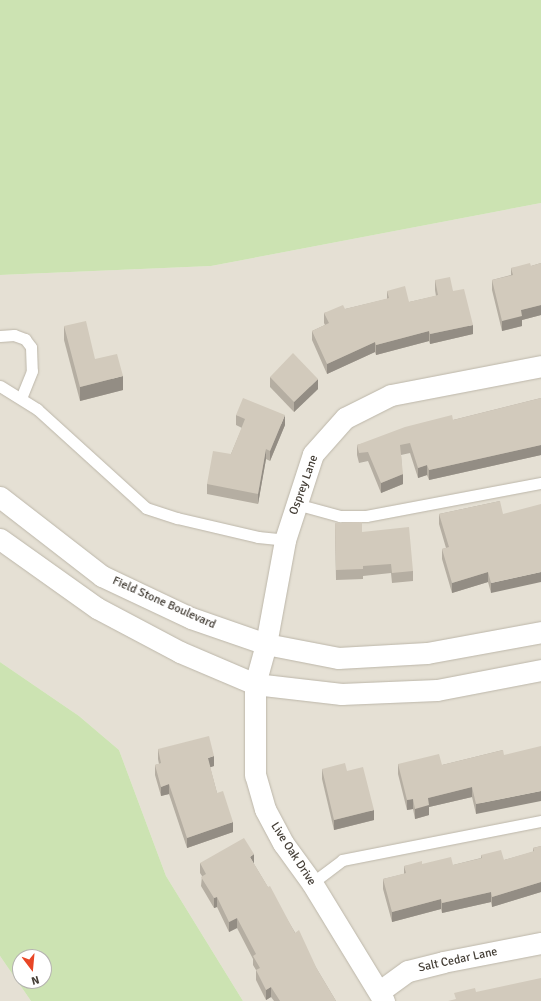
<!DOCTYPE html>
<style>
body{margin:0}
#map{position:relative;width:541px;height:1001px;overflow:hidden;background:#f1eee6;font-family:Signika,sans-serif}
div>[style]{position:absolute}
.residential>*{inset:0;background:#e5e0d4}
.green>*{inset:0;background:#cce3b2}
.roads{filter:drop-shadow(0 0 1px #bcb6a9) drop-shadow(0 0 1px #bcb6a9)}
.service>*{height:11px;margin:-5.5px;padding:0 5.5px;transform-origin:5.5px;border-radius:5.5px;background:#fff}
.minor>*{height:21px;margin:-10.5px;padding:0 10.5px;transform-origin:10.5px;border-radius:10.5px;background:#fff}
.wall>*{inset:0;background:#b5aea2}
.shaded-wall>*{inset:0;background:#938d84}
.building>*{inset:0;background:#d2cabc}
span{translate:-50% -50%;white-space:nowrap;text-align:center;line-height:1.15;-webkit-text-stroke:4px #fff;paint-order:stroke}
.street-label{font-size:12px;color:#443e36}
.north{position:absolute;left:12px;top:949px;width:40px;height:40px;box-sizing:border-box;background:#fff;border:1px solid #b4b2af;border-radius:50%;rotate:164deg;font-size:11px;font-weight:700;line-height:16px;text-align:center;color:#443e36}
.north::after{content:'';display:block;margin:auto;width:14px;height:18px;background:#e84626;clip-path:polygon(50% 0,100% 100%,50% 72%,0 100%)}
</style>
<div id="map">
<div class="residential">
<div style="clip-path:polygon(541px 203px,541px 1001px,243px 1001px,166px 876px,119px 750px,79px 716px,0 662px,0 275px,211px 266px)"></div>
<div style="clip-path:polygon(0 956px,31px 1001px,0 1001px)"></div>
</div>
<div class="green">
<div style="clip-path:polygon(0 0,541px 0,541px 203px,211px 266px,0 275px)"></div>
<div style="clip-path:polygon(evenodd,0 662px,79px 716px,119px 750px,166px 876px,243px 1001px,31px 1001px,0 956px,0 662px,20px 957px,44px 957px,44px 981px,20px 981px,20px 957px)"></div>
</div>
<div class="roads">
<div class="service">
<div style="left:0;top:336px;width:14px;rotate:-4deg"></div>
<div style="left:14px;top:335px;width:12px;rotate:20deg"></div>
<div style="left:25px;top:339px;width:10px;rotate:53deg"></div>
<div style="left:31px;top:347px;width:24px;rotate:88deg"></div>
<div style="left:32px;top:371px;width:29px;rotate:112deg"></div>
<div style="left:0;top:386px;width:44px;rotate:31.9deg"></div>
<div style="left:37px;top:409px;width:147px;rotate:42.2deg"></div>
<div style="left:146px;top:508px;width:33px;rotate:18deg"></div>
<div style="left:177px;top:518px;width:83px;rotate:13.2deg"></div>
<div style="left:258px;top:537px;width:27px;rotate:6deg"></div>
<div style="left:296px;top:504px;width:46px;rotate:15.3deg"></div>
<div style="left:340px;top:516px;width:26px"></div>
<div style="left:366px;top:516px;width:178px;rotate:-10.7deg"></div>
<div style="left:312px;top:883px;width:38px;rotate:-37deg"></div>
<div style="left:342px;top:860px;width:203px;rotate:-11.1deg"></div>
</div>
<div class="minor">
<div style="left:0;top:497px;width:129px;rotate:37.8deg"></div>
<div style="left:102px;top:576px;width:98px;rotate:25.3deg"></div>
<div style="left:191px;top:618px;width:79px;rotate:19.1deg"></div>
<div style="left:266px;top:644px;width:73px;rotate:11deg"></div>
<div style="left:338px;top:658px;width:89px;rotate:-3.2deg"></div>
<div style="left:427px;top:653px;width:116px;rotate:-10.4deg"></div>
<div style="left:0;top:539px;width:119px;rotate:35.4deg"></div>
<div style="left:97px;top:608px;width:94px;rotate:27.9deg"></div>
<div style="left:180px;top:652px;width:82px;rotate:23.1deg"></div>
<div style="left:255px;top:684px;width:87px;rotate:6.6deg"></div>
<div style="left:341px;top:694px;width:96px;rotate:-2.4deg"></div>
<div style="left:437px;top:690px;width:106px;rotate:-10.9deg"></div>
<div style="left:380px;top:991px;width:34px;rotate:-36deg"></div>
<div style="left:408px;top:971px;width:36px;rotate:-14deg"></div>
<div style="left:443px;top:962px;width:100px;rotate:-11deg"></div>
<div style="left:384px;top:1001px;width:138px;rotate:-121.4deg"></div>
<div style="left:312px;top:883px;width:49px;rotate:-125.9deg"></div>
<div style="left:283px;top:843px;width:38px;rotate:-118deg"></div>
<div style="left:265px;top:809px;width:35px;rotate:-106deg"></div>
<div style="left:255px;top:775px;width:91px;rotate:-90deg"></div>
<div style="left:255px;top:684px;width:41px;rotate:-74.6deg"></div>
<div style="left:266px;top:644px;width:106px;rotate:-79.6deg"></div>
<div style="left:285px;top:540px;width:90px;rotate:-72deg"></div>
<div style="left:313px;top:454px;width:48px;rotate:-48.4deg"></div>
<div style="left:345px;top:418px;width:51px;rotate:-26.6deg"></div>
<div style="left:391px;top:395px;width:153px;rotate:-10.9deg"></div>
</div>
</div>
<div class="wall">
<div style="clip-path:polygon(541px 263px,541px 315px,522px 320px,522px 326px,502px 331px,492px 290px,492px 280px,511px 275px,511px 268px,531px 266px)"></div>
<div style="clip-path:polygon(435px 280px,453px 291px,473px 334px,430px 344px,429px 341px,376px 355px,375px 352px,327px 374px,312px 340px,312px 331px,325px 325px,324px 323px,324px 313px,345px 309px,387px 299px,387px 291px,409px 302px,436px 296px,435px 290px)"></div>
<div style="clip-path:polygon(64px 326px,123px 390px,80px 401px,64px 340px)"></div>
<div style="clip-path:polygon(270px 377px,318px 389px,294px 412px,270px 387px)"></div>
<div style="clip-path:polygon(541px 398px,541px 455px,429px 480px,427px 475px,418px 478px,410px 453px,401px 455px,403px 484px,381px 493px,368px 461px,359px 463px,357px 455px,357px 445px,453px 420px)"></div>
<div style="clip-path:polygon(236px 415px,285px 425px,270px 461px,266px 459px,258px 504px,207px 494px,207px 484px,231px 454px,242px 428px,236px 425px)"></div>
<div style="clip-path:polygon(500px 501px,491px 593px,488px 582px,452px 593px,442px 559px,442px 549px,446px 548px,439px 524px,439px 514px)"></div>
<div style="clip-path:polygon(335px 523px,362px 532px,413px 571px,413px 581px,392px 583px,391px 573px,363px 576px,363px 579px,336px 580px)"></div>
<div style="clip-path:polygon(158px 749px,214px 766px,210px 767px,217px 793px,233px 832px,187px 848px,169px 794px,161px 796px,155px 775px,155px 765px,159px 764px,158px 759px)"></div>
<div style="clip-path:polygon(503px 750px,476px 814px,472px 797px,429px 807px,429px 815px,415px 819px,413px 809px,407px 810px,398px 774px,398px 764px,442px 765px)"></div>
<div style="clip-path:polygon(322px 769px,347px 771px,374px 820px,334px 830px,322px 779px)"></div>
<div style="clip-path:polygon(541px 846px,541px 892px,492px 907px,491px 902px,442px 913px,441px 909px,392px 922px,383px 889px,383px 879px,404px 874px,404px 866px,422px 864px,453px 865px,481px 858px,481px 855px,504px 860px,533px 852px,533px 848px)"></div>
<div style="clip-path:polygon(200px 863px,254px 864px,336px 1001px,274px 1001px,271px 997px,266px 1000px,256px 980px,256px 970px,253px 965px,253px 959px,237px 928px,229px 932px,217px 907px,214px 908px,201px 886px,202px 876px,200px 873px)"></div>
</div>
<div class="shaded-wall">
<div style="clip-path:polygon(541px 305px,541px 315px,522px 320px,522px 326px,502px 331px,502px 321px,521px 310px)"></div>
<div style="clip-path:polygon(473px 325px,473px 334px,430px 344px,430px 334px)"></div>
<div style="clip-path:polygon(429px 331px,429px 341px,376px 355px,376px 345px)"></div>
<div style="clip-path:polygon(375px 342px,375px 352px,327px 374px,327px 364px)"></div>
<div style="clip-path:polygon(123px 376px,123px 390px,80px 401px,80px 387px)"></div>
<div style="clip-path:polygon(318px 379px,318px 389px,294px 412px,294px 402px)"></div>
<div style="clip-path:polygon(285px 415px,285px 425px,270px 461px,270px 451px)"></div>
<div style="clip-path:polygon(541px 445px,541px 455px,429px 480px,429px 470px)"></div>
<div style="clip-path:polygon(266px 449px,266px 459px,258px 504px,258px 494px)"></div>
<div style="clip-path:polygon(427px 465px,427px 475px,418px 478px,418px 468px)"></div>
<div style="clip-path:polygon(403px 474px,403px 484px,381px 493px,381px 483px)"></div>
<div style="clip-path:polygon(488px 572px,488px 582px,452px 593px,452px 583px)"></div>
<div style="clip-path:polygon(541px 572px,541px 582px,491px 593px,491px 583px)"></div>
<div style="clip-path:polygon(214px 756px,214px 766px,208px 768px,208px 758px)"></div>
<div style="clip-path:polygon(169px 784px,169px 794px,161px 796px,161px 787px)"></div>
<div style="clip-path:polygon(472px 787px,472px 797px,429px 807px,429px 815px,415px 819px,415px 809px,428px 798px)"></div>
<div style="clip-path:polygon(541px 791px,541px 801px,476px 814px,476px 804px)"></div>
<div style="clip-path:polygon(413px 799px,413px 809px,407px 810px,407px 800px)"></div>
<div style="clip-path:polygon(374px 810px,374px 820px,334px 830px,334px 820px)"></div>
<div style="clip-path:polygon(233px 822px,233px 832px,187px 848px,187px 838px)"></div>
<div style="clip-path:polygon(254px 854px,254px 864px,250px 857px)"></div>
<div style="clip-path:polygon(541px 882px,541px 892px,492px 907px,492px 897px)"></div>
<div style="clip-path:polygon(491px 892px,491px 902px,442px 913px,442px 903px)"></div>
<div style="clip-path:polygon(217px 897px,217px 907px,214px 908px,214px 898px)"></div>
<div style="clip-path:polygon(441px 899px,441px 909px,392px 922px,392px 912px)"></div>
<div style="clip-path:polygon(237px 918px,237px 928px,229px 932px,229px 922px)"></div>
<div style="clip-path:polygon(271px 987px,271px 997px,266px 1000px,266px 990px)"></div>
</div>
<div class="building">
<div style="clip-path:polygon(530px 263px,531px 266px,541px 263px,541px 305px,521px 310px,522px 316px,502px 321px,492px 280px,513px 275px,511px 268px)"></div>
<div style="clip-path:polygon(450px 277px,453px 291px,464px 289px,473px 325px,430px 334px,429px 331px,376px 345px,375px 342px,327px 364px,312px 331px,329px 323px,324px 313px,343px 305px,345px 309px,389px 298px,387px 291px,405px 286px,409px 302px,438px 295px,435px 280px)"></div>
<div style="clip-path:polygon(86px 321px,95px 359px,117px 354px,123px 376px,80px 387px,64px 326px)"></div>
<div style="clip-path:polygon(293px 353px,318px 379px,294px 402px,270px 377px)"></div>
<div style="clip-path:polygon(243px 398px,285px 415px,270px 451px,266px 449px,258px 494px,207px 484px,213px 451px,231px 454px,245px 419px,236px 415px)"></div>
<div style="clip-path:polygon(541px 398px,541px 445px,429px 470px,427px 465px,418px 468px,410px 443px,400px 445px,403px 474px,381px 483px,368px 452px,359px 453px,357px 445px,405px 427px,452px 415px,453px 420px)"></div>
<div style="clip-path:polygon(500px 501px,503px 514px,541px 504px,541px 572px,491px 583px,488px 572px,452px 583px,442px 549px,449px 547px,439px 514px)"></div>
<div style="clip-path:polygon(362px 522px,362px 532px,409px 527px,413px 571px,392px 573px,391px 564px,363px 566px,363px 569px,336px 570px,335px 523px)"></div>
<div style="clip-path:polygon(209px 736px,214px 756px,208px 758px,217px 793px,223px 791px,233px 822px,187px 838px,169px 784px,161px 787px,155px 765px,161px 763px,158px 749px)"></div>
<div style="clip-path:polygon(541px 746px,541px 791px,476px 804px,472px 787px,428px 798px,429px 805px,415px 809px,413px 799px,407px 800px,398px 764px,439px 754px,442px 765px,503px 750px,504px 755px)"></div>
<div style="clip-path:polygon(345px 763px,347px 771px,363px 767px,374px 810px,334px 820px,322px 769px)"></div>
<div style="clip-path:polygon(244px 838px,254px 854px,250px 857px,268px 887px,270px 886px,295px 933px,299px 930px,317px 969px,336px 1001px,280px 1001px,271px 987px,266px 990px,256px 970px,260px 968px,253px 956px,256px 954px,237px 918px,229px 922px,217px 897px,214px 898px,201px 877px,206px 874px,200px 863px)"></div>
<div style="clip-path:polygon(541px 846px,541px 882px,492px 897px,491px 892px,442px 903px,441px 899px,392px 912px,383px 879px,406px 873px,404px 866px,422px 861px,422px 864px,451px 857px,453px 865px,482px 858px,481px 855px,501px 850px,504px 860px,534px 851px,533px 848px)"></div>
<div style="clip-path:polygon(541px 978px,541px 1001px,448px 1001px,456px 999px,454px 993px,475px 988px,476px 992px)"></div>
</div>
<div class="street-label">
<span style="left:304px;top:485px;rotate:-70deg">Osprey Lane</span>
<span style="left:164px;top:603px;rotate:24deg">Field Stone Boulevard</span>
<span style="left:293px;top:854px;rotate:57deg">Live Oak Drive</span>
<span style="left:458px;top:960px;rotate:-12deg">Salt Cedar Lane</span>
</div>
<div class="north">N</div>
</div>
